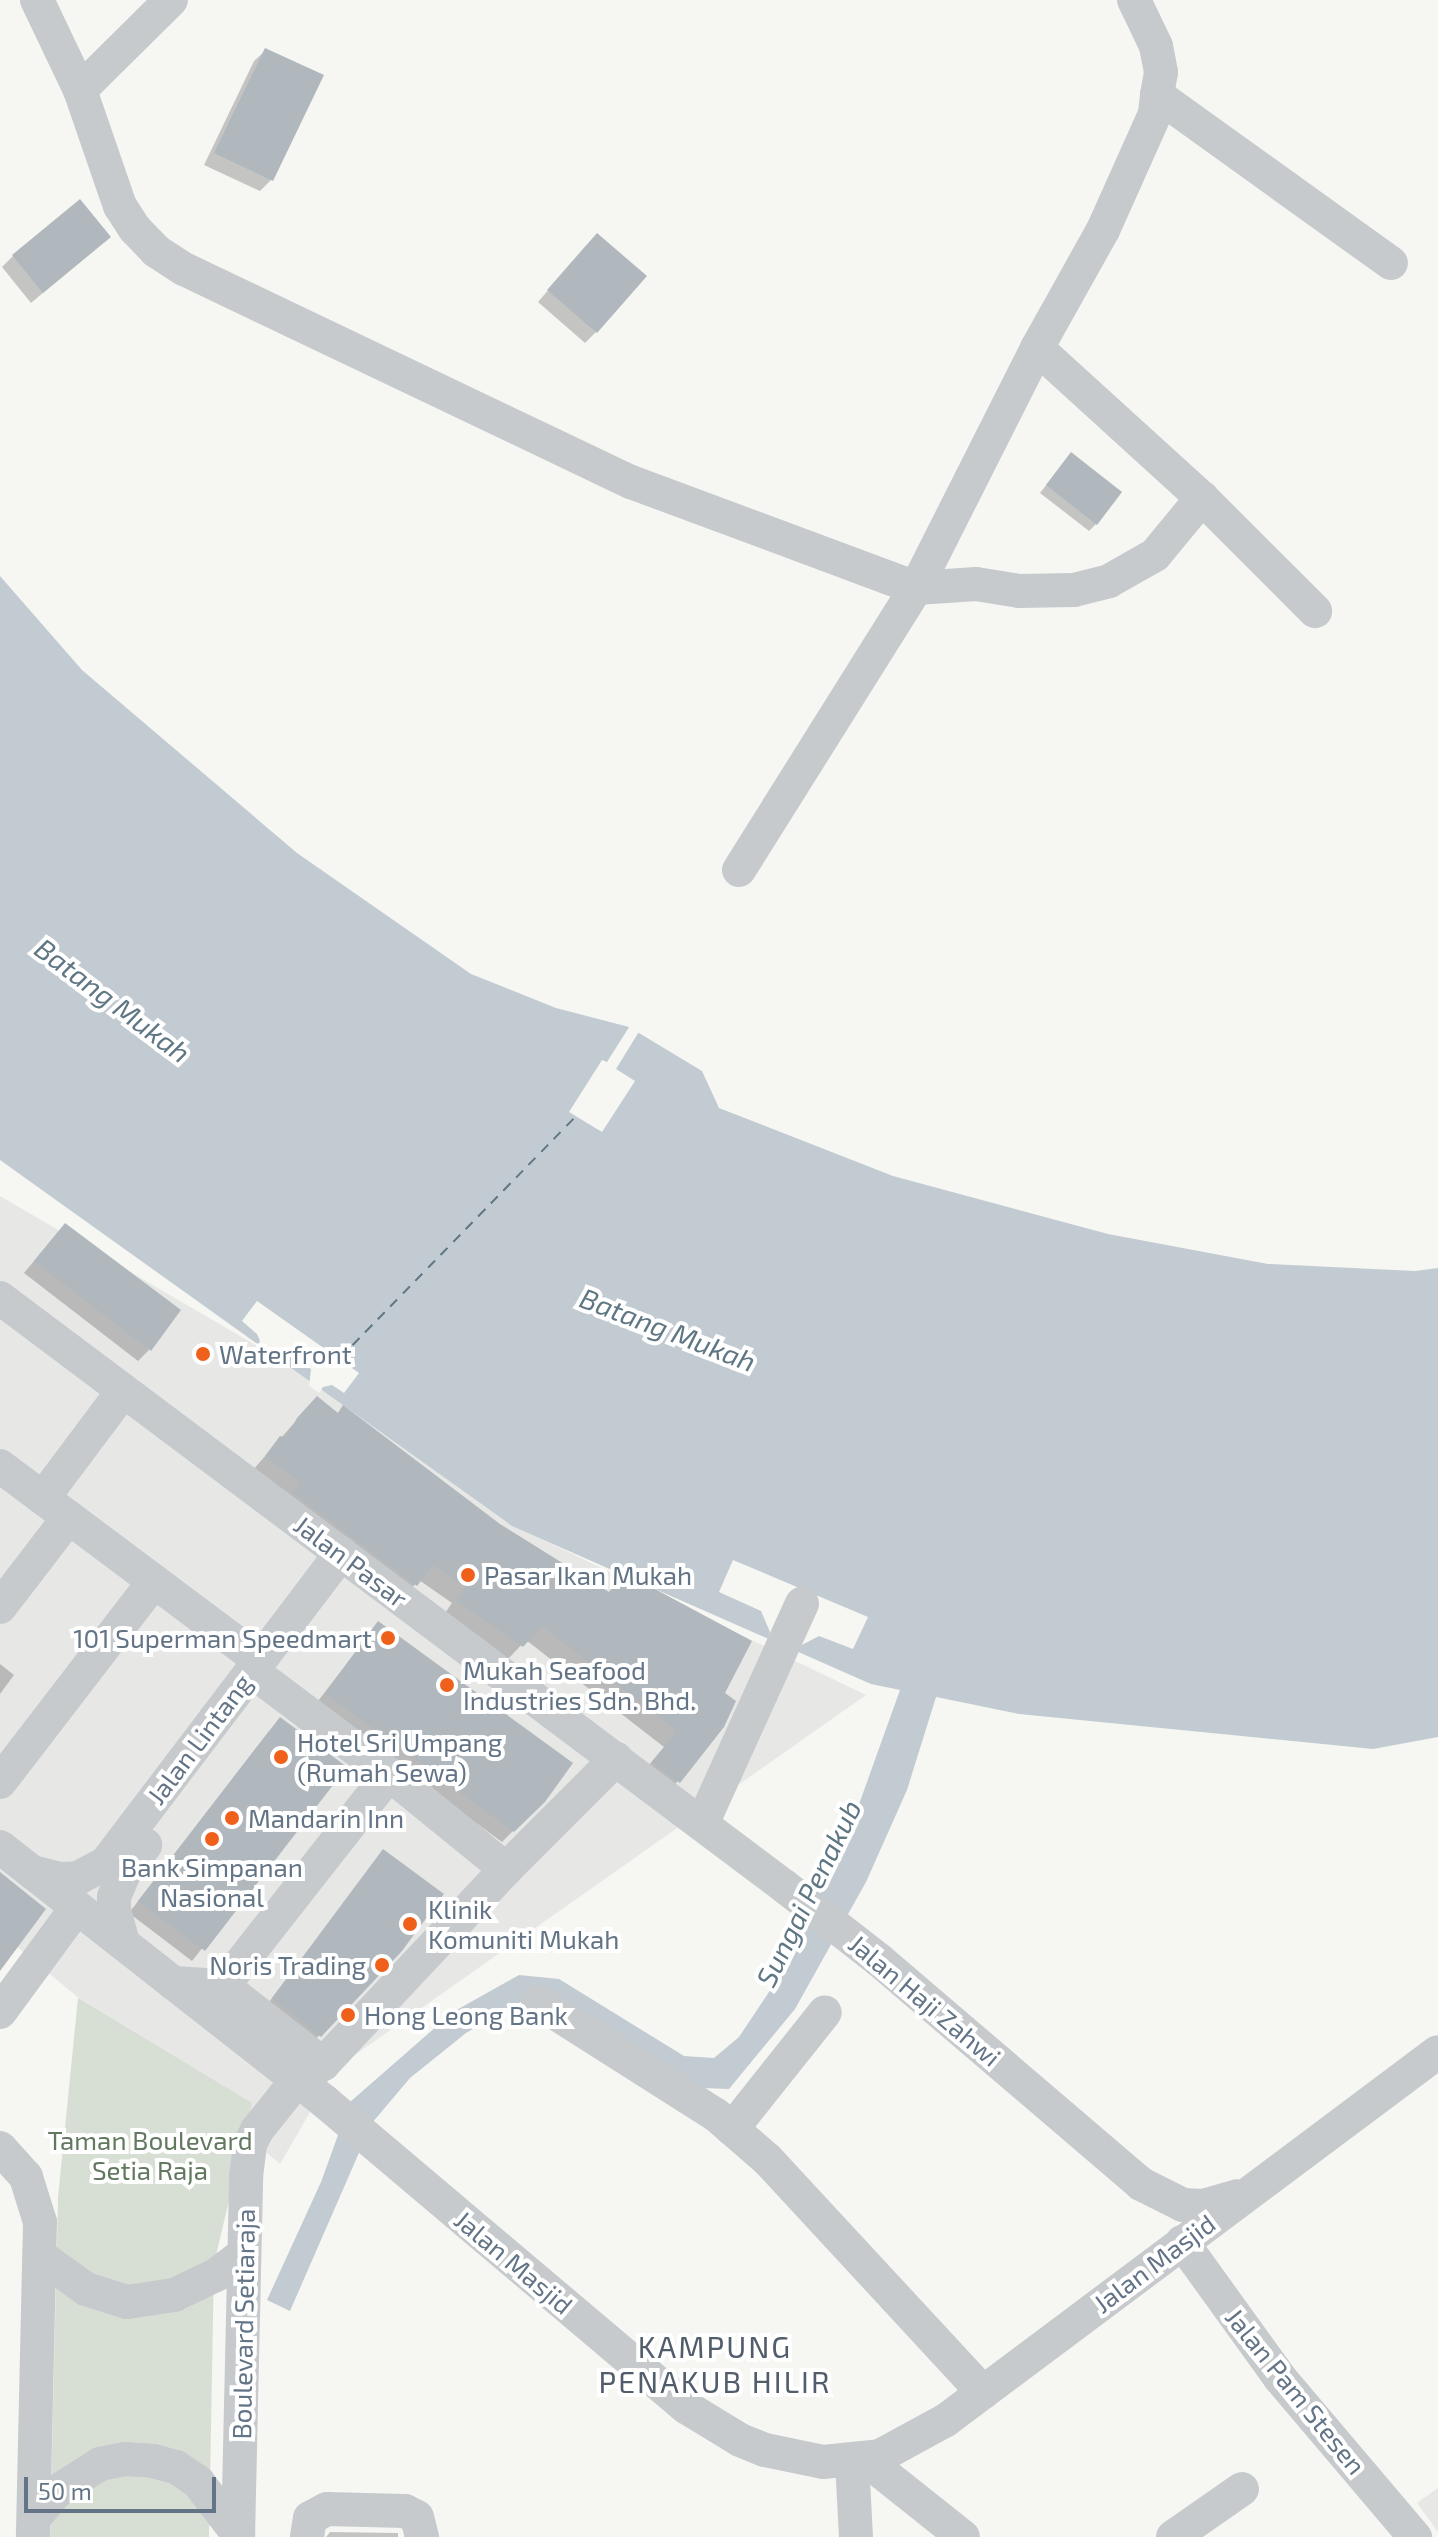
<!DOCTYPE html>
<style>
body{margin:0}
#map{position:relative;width:1438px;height:2537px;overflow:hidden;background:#f6f7f3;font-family:"Exo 2",sans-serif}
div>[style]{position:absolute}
.built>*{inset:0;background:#e7e8e6}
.green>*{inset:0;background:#d7dfd4}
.water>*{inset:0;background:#c2cbd1}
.pier>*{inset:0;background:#f6f7f3}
.shadow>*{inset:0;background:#0003}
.ferry>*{height:2px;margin-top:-1px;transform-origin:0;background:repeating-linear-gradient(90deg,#5f7683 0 10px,transparent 0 18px)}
.building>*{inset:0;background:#b0b7bd}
.minor>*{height:34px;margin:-17px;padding:0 17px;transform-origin:17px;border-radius:17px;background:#c6cacd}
.dots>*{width:22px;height:22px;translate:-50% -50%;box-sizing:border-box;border:4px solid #fff;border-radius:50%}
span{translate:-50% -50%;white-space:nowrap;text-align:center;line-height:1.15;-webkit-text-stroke:8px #fff;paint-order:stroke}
.poi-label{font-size:26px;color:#637486}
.left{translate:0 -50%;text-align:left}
.right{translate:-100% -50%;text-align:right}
.street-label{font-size:26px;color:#637486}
.park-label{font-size:26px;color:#62785f}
.water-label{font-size:28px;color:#5f7683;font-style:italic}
.quarter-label{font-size:30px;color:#525d6b;letter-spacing:2px}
.scale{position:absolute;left:24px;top:2477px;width:192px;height:36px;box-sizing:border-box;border:4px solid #637486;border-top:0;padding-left:10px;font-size:24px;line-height:28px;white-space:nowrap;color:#637486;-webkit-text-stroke:6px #fff;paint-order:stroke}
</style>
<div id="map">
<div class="built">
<div style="clip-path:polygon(0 1196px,276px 1357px,506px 1522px,866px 1695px,335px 2069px,280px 2164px,0 1933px)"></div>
<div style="clip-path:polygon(1438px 2488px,1438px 2532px,1417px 2503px)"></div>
</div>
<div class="green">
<div style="clip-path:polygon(78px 1998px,252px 2103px,214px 2264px,209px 2537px,50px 2537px,58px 2197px)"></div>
</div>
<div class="water">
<div style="clip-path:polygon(0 576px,82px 670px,297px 853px,471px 974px,556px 1008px,629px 1027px,702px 1071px,719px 1108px,893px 1176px,1108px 1234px,1268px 1264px,1415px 1271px,1438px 1268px,1438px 1737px,1373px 1749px,1019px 1714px,936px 1697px,907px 1790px,866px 1882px,795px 2009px,729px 2089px,701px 2088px,528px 1998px,466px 2033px,410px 2078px,372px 2123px,290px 2311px,267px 2300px,321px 2182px,350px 2102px,453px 2012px,519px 1975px,559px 1979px,684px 2056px,714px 2058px,739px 2037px,777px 1980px,820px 1895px,858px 1807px,900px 1690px,871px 1684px,512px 1526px,0 1160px)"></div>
</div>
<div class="pier">
<div style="clip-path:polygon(631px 1024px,640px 1030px,616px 1069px,635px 1081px,602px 1132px,569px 1112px,602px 1060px,607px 1062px)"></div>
<div style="clip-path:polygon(257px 1301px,359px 1373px,344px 1393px,332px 1385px,323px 1387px,319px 1393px,309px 1386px,311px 1369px,283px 1350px,274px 1360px,257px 1349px,260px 1341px,257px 1334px,242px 1321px)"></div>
<div style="clip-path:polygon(733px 1560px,868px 1617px,853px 1649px,819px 1636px,800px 1646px,768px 1639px,770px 1632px,761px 1611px,719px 1592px)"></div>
</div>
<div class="shadow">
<div style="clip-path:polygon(266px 50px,271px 180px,260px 191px,204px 165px,254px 61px)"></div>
<div style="clip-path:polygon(109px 237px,31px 303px,2px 267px,13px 256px)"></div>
<div style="clip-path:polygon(586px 246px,596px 332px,585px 343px,538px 302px)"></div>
<div style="clip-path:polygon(1064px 462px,1096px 524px,1089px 531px,1040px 493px)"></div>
<div style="clip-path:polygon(54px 1237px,149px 1350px,138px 1361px,24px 1273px)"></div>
<div style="clip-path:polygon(343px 1408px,499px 1525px,608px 1593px,625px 1576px,750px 1641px,678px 1781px,663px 1796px,638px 1778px,664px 1747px,526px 1640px,506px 1661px,443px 1616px,452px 1603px,419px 1580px,401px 1600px,252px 1471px,302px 1414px,337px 1414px)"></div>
<div style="clip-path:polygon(378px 1623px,543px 1801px,502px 1842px,315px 1705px)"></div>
<div style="clip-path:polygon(0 1664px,14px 1675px,0 1694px)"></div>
<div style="clip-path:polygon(269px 1731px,344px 1768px,192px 1961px,129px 1913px)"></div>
<div style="clip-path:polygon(383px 1852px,400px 1949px,312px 2043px,266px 2006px)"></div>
<div style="clip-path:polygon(330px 2532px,398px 2533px,398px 2537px,326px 2537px)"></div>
</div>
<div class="ferry">
<div style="left:340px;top:1358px;width:338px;rotate:-45.7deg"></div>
</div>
<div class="building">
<div style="clip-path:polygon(265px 48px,324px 75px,273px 181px,214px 153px)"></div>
<div style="clip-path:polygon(80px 199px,111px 237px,43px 293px,12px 255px)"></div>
<div style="clip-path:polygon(597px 233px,647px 276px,597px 333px,547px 290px)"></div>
<div style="clip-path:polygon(1071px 452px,1122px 492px,1097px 525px,1046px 485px)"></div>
<div style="clip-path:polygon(65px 1223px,181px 1310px,151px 1351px,34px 1261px)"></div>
<div style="clip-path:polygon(317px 1396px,338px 1413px,343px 1405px,500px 1524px,609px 1592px,625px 1573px,752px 1641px,725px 1693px,736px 1701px,724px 1727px,680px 1783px,652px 1762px,677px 1731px,542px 1626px,523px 1647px,456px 1600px,466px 1587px,433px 1565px,417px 1586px,293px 1493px,300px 1482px,265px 1456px,280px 1436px,286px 1438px,297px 1418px)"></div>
<div style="clip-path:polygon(378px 1621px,573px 1763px,545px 1802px,514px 1832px,325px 1693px)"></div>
<div style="clip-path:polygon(280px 1717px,347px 1767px,205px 1951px,138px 1901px)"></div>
<div style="clip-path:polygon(383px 1849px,444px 1894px,402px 1951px,321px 2037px,272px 1998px)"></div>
<div style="clip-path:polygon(0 1872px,46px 1909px,0 1971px)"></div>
</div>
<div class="minor">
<div style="left:37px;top:0;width:100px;rotate:64.5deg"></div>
<div style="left:80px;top:90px;width:123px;rotate:71deg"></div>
<div style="left:120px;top:206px;width:27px;rotate:57deg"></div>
<div style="left:135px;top:229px;width:30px;rotate:46deg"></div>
<div style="left:156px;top:251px;width:33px;rotate:33deg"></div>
<div style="left:184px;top:269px;width:495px;rotate:25.5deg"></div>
<div style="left:631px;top:482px;width:304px;rotate:20.4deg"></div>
<div style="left:916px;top:588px;width:60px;rotate:-3.8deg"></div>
<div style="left:976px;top:584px;width:44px;rotate:9.2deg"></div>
<div style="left:1019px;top:591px;width:55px;rotate:-1deg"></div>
<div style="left:1074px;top:590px;width:36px;rotate:-14deg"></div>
<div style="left:1109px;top:581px;width:53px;rotate:-29.5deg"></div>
<div style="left:1155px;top:555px;width:74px;rotate:-50.5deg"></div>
<div style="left:80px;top:90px;width:128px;rotate:-44.7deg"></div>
<div style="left:1157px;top:95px;width:288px;rotate:35.7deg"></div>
<div style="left:1037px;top:348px;width:223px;rotate:42.3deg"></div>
<div style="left:1202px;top:498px;width:160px;rotate:45deg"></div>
<div style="left:739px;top:870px;width:333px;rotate:-57.9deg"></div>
<div style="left:916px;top:588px;width:269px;rotate:-63.2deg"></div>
<div style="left:1037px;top:348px;width:135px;rotate:-60.8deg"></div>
<div style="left:1103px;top:230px;width:127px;rotate:-65.9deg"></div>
<div style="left:1155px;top:114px;width:19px;rotate:-84deg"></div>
<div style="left:1157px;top:95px;width:23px;rotate:-80deg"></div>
<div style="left:1161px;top:72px;width:26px;rotate:-101deg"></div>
<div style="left:1156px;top:46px;width:51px;rotate:-115.6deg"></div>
<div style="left:0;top:1298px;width:980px;rotate:36.87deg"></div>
<div style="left:784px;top:1886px;width:120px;rotate:37.9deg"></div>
<div style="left:879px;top:1960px;width:345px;rotate:40.5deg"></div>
<div style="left:1141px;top:2184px;width:47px;rotate:26.6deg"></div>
<div style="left:1183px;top:2205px;width:20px;rotate:3deg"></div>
<div style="left:1203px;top:2206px;width:35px;rotate:-16deg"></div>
<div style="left:0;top:1466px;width:324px;rotate:36.8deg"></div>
<div style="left:43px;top:1498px;width:134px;rotate:-53.2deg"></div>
<div style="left:0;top:1607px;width:113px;rotate:-52.5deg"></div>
<div style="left:389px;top:1774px;width:151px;rotate:39.1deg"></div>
<div style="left:0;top:1782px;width:253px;rotate:-52.5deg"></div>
<div style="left:702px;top:1824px;width:242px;rotate:-65.6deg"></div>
<div style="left:0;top:1847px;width:412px;rotate:38.1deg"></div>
<div style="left:324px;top:2101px;width:474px;rotate:40.2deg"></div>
<div style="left:686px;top:2407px;width:63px;rotate:31.4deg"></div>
<div style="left:740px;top:2440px;width:27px;rotate:22deg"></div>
<div style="left:765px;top:2450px;width:59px;rotate:11.7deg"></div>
<div style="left:823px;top:2462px;width:57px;rotate:-6deg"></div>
<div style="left:880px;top:2456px;width:75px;rotate:-28.6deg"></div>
<div style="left:946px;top:2420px;width:614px;rotate:-36.8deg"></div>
<div style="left:32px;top:1872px;width:30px;rotate:14deg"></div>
<div style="left:61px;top:1879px;width:17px;rotate:-3deg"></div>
<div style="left:78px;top:1878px;width:32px;rotate:-28deg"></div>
<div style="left:106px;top:1863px;width:389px;rotate:-52.8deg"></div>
<div style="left:123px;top:1943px;width:34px;rotate:-105deg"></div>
<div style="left:114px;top:1910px;width:13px;rotate:-90deg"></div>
<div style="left:114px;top:1897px;width:28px;rotate:-67deg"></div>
<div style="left:125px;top:1871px;width:33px;rotate:-52deg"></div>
<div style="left:173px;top:1983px;width:50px;rotate:3.4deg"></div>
<div style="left:223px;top:1986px;width:269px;rotate:-51.9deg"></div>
<div style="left:389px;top:1774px;width:151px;rotate:-143.1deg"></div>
<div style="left:223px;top:1986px;width:127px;rotate:38deg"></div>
<div style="left:538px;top:2002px;width:211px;rotate:32.4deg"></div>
<div style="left:716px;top:2115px;width:67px;rotate:40.8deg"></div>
<div style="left:767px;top:2159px;width:318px;rotate:47.2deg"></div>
<div style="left:0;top:2012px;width:130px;rotate:-53.7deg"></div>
<div style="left:732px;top:2129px;width:149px;rotate:-51.5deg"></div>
<div style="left:0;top:2148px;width:39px;rotate:48deg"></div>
<div style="left:26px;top:2177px;width:47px;rotate:72.7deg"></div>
<div style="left:40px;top:2222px;width:315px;rotate:91.3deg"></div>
<div style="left:1182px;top:2242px;width:168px;rotate:54.2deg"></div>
<div style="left:1280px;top:2378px;width:209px;rotate:49.7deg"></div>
<div style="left:40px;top:2256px;width:57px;rotate:35.7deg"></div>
<div style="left:86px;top:2289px;width:43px;rotate:17.6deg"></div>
<div style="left:127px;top:2302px;width:48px;rotate:-8.5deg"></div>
<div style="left:174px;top:2295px;width:47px;rotate:-25.5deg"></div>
<div style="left:216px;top:2275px;width:35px;rotate:-37deg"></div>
<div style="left:865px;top:2459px;width:125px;rotate:38.5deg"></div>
<div style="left:852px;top:2461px;width:76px;rotate:87deg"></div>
<div style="left:34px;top:2518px;width:34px;rotate:-50deg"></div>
<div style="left:56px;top:2492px;width:52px;rotate:-32.5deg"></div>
<div style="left:100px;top:2464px;width:26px;rotate:-11deg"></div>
<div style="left:126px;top:2459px;width:27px;rotate:4deg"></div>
<div style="left:153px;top:2461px;width:24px;rotate:15deg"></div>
<div style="left:176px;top:2467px;width:27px;rotate:34deg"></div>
<div style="left:198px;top:2482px;width:66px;rotate:52.4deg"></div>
<div style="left:238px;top:2537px;width:360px;rotate:-88.7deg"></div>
<div style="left:246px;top:2177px;width:33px;rotate:-83deg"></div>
<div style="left:250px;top:2144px;width:16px;rotate:-63deg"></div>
<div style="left:257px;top:2130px;width:64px;rotate:-51.3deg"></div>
<div style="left:297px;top:2080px;width:31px;rotate:-32deg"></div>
<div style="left:323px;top:2064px;width:270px;rotate:-46.8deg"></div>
<div style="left:508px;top:1867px;width:153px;rotate:-45deg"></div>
<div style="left:307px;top:2537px;width:19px;rotate:-81deg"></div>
<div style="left:310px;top:2518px;width:19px;rotate:-28deg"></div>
<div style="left:327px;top:2509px;width:78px;rotate:1.5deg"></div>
<div style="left:405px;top:2511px;width:13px;rotate:27deg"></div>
<div style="left:417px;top:2517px;width:21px;rotate:76deg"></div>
<div style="left:1173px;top:2537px;width:84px;rotate:-34.8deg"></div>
</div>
<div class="dots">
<div style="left:203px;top:1354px;background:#ef601b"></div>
<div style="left:468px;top:1575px;background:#ef601b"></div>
<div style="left:388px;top:1638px;background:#ef601b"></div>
<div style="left:447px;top:1685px;background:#ef601b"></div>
<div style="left:281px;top:1757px;background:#ef601b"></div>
<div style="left:232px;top:1818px;background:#ef601b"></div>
<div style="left:212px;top:1839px;background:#ef601b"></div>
<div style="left:410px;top:1924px;background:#ef601b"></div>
<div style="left:382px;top:1965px;background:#ef601b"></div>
<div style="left:348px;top:2015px;background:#ef601b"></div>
</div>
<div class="poi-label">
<span class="left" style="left:219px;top:1354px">Waterfront</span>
<span class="left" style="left:484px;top:1575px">Pasar Ikan Mukah</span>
<span class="right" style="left:372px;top:1638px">101 Superman Speedmart</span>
<span class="left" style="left:463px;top:1685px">Mukah Seafood<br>Industries Sdn. Bhd.</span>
<span class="left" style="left:297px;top:1757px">Hotel Sri Umpang<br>(Rumah Sewa)</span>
<span class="left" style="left:248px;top:1818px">Mandarin Inn</span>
<span style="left:212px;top:1882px">Bank Simpanan<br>Nasional</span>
<span class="left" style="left:428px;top:1924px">Klinik<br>Komuniti Mukah</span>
<span class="right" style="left:366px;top:1965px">Noris Trading</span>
<span class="left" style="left:364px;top:2015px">Hong Leong Bank</span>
</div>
<div class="street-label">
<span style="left:351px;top:1561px;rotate:37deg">Jalan Pasar</span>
<span style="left:199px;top:1739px;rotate:-53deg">Jalan Lintang</span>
<span style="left:925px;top:2000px;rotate:40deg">Jalan Haji Zahwi</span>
<span style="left:514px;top:2262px;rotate:40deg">Jalan Masjid</span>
<span style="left:1154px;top:2263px;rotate:-37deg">Jalan Masjid</span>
<span style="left:243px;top:2324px;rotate:-89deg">Boulevard Setiaraja</span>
<span style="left:1296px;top:2391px;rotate:51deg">Jalan Pam Stesen</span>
</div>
<div class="park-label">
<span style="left:150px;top:2155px">Taman Boulevard<br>Setia Raja</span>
</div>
<div class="water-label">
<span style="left:113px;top:1000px;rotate:37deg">Batang Mukah</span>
<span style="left:668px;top:1329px;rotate:21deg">Batang Mukah</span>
<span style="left:808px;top:1893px;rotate:-64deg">Sungai Penakub</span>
</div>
<div class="quarter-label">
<span style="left:715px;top:2363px">KAMPUNG<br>PENAKUB HILIR</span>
</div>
<div class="scale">50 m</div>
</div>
